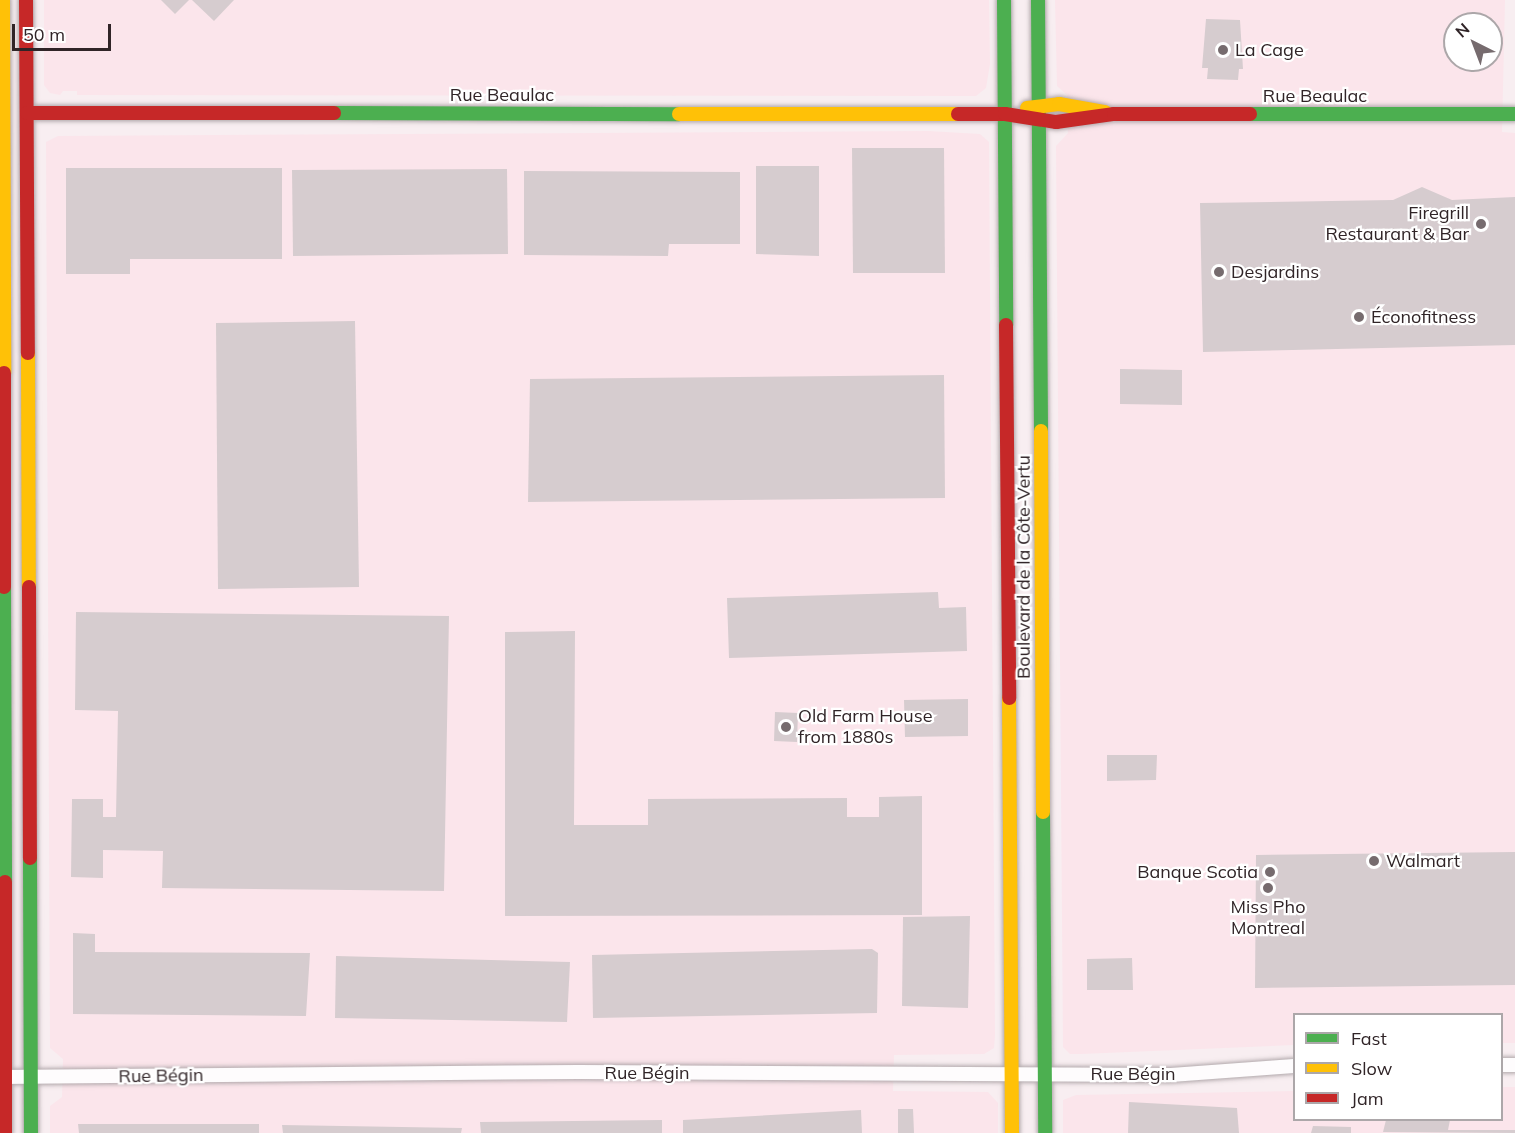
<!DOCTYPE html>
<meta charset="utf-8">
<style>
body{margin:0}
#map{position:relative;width:1515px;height:1133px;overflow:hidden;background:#f8eef1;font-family:Mulish,sans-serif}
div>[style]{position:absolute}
.built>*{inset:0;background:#fbe5eb}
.building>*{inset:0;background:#d6cccf}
.roads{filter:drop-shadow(0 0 2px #b2a9ac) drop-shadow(0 0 2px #b2a9ac)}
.street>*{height:14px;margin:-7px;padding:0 7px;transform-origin:7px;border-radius:7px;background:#fefcfd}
.fast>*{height:14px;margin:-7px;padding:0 7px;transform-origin:7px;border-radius:7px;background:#4caf50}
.slow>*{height:14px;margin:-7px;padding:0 7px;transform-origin:7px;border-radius:7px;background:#ffc107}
.jam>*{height:14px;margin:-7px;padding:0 7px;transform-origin:7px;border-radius:7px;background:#c62828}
.dots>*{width:16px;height:16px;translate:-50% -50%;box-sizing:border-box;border:3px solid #fff;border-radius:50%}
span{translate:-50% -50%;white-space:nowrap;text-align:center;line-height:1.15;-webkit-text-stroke:4.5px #fff;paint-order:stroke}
.poi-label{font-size:18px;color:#302427}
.left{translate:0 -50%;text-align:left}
.right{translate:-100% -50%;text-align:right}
.street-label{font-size:18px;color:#302427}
.legend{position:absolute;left:1293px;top:1013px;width:210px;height:108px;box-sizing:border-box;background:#fff;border:2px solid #aca7a9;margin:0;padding:8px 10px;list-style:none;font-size:18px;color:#302427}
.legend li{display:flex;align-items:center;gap:12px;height:30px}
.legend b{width:30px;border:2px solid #aca7a9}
.north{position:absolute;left:1443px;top:12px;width:60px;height:60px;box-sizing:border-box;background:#fff;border:2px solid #aca7a9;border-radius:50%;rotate:318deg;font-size:16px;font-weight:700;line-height:24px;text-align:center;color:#302427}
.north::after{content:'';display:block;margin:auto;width:21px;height:27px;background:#766b6e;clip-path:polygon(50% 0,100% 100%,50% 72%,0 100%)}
.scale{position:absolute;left:12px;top:24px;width:99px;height:27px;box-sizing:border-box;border:3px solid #302427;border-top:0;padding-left:8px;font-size:18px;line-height:21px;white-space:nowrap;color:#302427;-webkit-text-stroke:4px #fff;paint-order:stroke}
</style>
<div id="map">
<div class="built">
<div style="clip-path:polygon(44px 0,989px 0,990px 64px,986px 88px,976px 96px,77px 95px,77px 91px,63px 91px,60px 95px,50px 93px,44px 85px)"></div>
<div style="clip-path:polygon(evenodd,1055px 0,1505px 0,1502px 132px,1515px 133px,1515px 1043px,1502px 1043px,1502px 1014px,1294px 1014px,1294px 1045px,1081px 1054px,1070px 1054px,1063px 1047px,1056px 146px,1068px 133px,1067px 95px,1057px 86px,1055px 0,1455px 24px,1491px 24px,1491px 60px,1455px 60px,1455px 24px)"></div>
<div style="clip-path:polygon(928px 131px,980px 134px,989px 142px,995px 1036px,994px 1048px,984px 1054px,894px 1055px,893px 1091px,988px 1092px,998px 1103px,998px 1133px,50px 1133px,50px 1106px,62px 1097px,63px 1059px,50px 1048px,46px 142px,58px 136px)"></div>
<div style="clip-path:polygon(1502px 1087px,1515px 1087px,1515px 1133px,1063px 1133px,1063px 1100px,1076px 1095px,1294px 1091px,1294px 1120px,1502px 1120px)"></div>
</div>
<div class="building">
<div style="clip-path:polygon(161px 0,189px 0,175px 14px)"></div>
<div style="clip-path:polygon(192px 0,234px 0,214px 21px)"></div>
<div style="clip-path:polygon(1206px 19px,1240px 20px,1243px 69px,1239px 69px,1238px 80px,1207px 79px,1208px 68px,1202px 68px)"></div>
<div style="clip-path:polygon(852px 148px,944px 148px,945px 273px,853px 273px)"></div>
<div style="clip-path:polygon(756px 166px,819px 166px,819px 256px,756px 254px)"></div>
<div style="clip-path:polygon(66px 168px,282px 168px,282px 259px,130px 259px,130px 274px,66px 274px)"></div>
<div style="clip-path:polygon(507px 169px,508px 254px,293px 256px,292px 170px)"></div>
<div style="clip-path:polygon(524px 171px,740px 172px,740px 244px,669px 244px,668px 256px,524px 255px)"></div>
<div style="clip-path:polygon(1422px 187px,1452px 200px,1515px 197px,1515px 345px,1203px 352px,1200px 203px,1393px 200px)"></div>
<div style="clip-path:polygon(355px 321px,359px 587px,218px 589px,216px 323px)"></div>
<div style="clip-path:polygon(1120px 369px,1182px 370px,1182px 405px,1120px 404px)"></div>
<div style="clip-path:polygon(944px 375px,945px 498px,528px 502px,530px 379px)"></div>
<div style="clip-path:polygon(938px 592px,939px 608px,966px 607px,967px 651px,729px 658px,727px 598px)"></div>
<div style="clip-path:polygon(76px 612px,449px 616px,444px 891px,162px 888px,163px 851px,103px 850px,103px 878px,71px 877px,72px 799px,103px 799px,103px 817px,116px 817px,118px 711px,75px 710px)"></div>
<div style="clip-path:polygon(575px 631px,574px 825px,648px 825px,648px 799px,847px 798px,847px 817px,879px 817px,879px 797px,922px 796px,922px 915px,505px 916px,505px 632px)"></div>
<div style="clip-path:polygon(968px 699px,968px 736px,905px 737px,904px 700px)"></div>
<div style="clip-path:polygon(775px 712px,798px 713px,797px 742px,774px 741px)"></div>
<div style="clip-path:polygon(1107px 755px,1157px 755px,1156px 780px,1107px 781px)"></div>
<div style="clip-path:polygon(1515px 852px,1515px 985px,1255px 988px,1256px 855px)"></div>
<div style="clip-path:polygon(970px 916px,968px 1008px,902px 1006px,903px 917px)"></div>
<div style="clip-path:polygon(73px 933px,95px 934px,95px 952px,310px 953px,306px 1016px,73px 1014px)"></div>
<div style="clip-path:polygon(872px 949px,878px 953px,877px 1013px,593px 1018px,592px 955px)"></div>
<div style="clip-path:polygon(336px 956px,570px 962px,567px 1022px,335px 1018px)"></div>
<div style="clip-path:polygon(1132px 958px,1133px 990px,1087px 990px,1087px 959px)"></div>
<div style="clip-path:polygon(1129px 1102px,1237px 1108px,1239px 1133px,1128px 1133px)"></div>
<div style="clip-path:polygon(898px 1109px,913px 1109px,914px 1133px,898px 1133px)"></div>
<div style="clip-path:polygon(861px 1110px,862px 1133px,683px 1133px,683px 1120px)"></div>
<div style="clip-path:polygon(662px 1120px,662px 1133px,481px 1133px,480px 1122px)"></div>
<div style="clip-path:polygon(1386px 1120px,1450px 1120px,1448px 1130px,1515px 1130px,1515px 1133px,1383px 1132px)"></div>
<div style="clip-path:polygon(78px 1124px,259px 1124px,259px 1133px,79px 1133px)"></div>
<div style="clip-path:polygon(282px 1125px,462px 1128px,461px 1133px,283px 1133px)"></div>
<div style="clip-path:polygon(1313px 1126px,1351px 1127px,1351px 1133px,1311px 1133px)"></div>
</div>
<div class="roads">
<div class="street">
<div style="left:1502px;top:1065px;width:13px"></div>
<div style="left:0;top:1077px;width:578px;rotate:-0.5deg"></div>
<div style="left:578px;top:1072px;width:593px;rotate:0.29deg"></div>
<div style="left:1171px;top:1075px;width:123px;rotate:-4.2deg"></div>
</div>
<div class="fast">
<div style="left:1004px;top:0;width:325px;rotate:89.6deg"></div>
<div style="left:1038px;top:0;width:431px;rotate:89.6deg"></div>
<div style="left:334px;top:113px;width:345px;rotate:0.2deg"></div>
<div style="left:1250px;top:114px;width:265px"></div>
<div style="left:4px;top:587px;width:295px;rotate:89.8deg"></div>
<div style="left:1043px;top:812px;width:321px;rotate:89.6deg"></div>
<div style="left:30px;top:858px;width:275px;rotate:89.8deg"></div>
</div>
<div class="slow">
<div style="left:3px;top:0;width:373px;rotate:89.8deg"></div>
<div style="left:1027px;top:108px;width:32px;rotate:-7deg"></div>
<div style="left:1059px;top:104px;width:47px;rotate:9.9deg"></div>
<div style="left:679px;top:114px;width:279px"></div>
<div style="left:28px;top:353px;width:234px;rotate:89.8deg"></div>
<div style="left:1041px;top:431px;width:381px;rotate:89.7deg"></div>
<div style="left:1009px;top:698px;width:435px;rotate:89.6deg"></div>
</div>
<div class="jam">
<div style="left:26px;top:0;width:353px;rotate:89.7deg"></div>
<div style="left:27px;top:113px;width:307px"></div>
<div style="left:958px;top:114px;width:47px"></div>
<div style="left:1005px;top:114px;width:52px;rotate:8.9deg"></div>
<div style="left:1056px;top:122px;width:59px;rotate:-7.9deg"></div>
<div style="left:1114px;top:114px;width:136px"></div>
<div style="left:1006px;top:325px;width:373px;rotate:89.5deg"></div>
<div style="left:4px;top:373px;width:214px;rotate:90deg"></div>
<div style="left:29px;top:587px;width:271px;rotate:89.8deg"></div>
<div style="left:5px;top:882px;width:251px;rotate:90deg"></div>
</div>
</div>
<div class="dots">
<div style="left:1223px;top:50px;background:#766b6e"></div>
<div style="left:1481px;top:224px;background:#766b6e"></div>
<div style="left:1219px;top:272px;background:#766b6e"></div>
<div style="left:1359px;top:317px;background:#766b6e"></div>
<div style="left:786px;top:727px;background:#766b6e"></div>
<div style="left:1374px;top:861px;background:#766b6e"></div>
<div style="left:1270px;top:872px;background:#766b6e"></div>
<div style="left:1268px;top:888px;background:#766b6e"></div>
</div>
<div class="poi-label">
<span class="left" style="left:1235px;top:50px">La Cage</span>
<span class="right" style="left:1469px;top:224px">Firegrill<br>Restaurant &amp; Bar</span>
<span class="left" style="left:1231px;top:272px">Desjardins</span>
<span class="left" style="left:1371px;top:317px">Éconofitness</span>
<span class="left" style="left:798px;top:727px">Old Farm House<br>from 1880s</span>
<span class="left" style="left:1386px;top:861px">Walmart</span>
<span class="right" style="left:1258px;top:872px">Banque Scotia</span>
<span style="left:1268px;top:918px">Miss Pho<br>Montreal</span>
</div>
<div class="street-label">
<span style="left:502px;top:95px">Rue Beaulac</span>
<span style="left:1315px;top:96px">Rue Beaulac</span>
<span style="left:1024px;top:567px;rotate:-90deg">Boulevard de la Côte-Vertu</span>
<span style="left:647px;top:1073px">Rue Bégin</span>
<span style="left:1133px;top:1074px">Rue Bégin</span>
<span style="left:161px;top:1076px;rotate:-1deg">Rue Bégin</span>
</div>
<ul class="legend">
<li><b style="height:8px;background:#4caf50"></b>Fast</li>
<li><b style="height:8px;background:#ffc107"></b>Slow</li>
<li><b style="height:8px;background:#c62828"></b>Jam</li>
</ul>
<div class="north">N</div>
<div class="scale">50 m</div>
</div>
